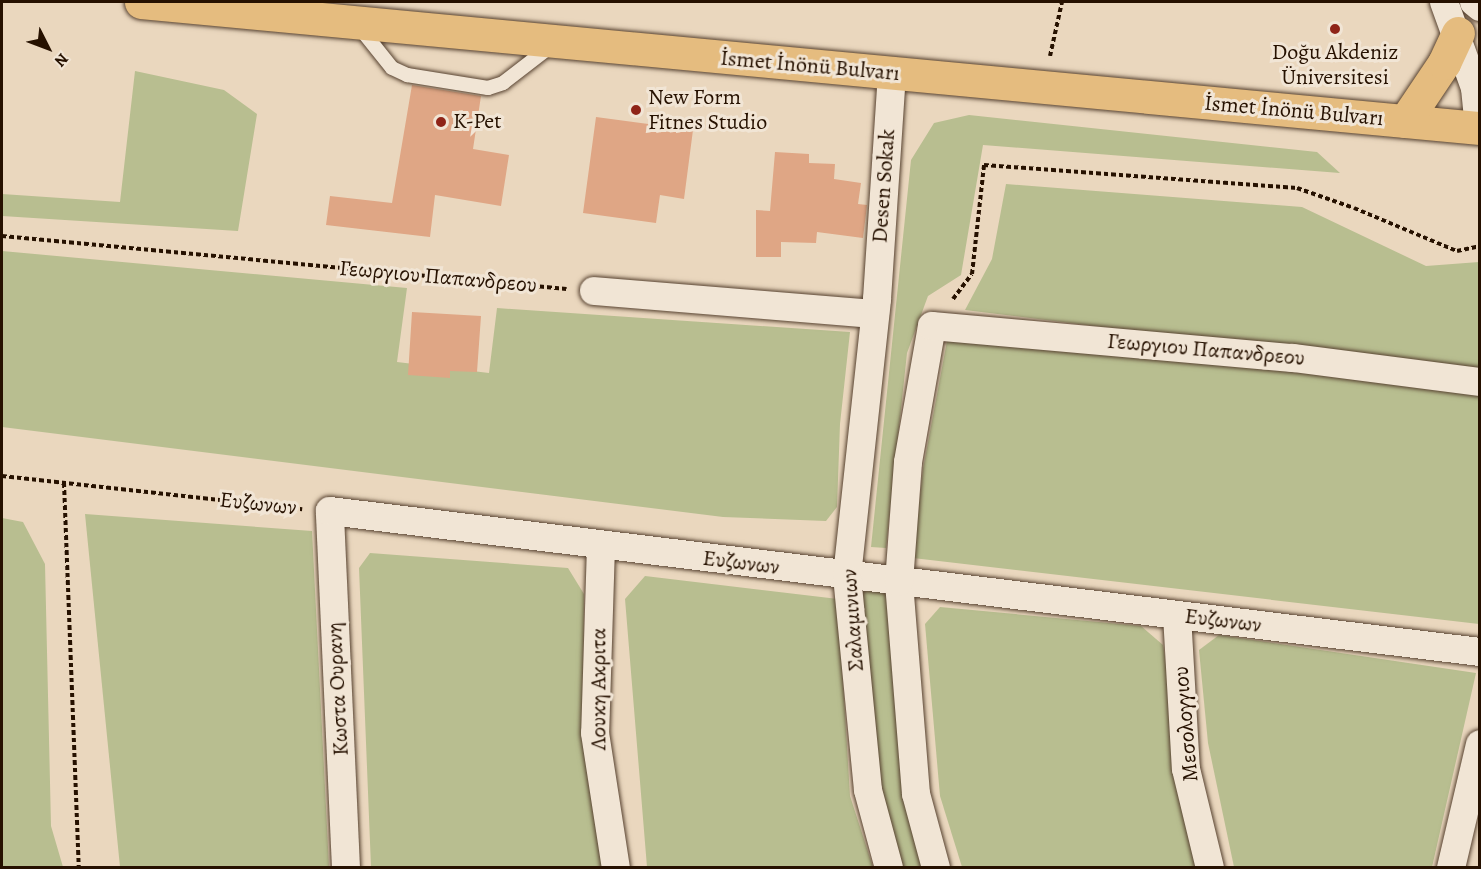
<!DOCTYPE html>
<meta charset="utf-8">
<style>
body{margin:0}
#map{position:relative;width:1481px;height:869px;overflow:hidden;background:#ead7be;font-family:Alegreya,serif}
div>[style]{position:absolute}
.green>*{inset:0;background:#b8be90}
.building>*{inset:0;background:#dfa685}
.path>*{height:4px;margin-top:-2px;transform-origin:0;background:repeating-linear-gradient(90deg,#261100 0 4.5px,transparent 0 7.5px)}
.roads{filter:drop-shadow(0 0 2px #574230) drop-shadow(0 0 2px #574230)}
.service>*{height:14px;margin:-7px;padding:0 7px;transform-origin:7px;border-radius:7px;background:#f1e5d5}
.minor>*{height:28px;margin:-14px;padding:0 14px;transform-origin:14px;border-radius:14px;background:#f1e5d5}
.primary>*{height:33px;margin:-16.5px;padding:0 16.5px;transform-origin:16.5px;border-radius:16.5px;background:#e5bc7f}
.dots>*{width:16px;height:16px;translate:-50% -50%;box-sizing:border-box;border:3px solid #f1e5d5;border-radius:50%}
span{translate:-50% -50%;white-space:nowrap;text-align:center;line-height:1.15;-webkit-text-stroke:6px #f1e5d5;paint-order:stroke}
.poi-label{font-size:22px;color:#261100}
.left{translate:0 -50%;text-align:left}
.street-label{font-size:22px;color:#261100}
.frame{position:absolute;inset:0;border:3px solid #261100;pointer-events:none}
.north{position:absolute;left:18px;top:18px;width:60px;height:60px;-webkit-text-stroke:4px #f1e5d5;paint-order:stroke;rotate:132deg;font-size:16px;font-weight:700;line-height:24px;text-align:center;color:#261100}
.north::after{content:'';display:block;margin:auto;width:21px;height:27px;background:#261100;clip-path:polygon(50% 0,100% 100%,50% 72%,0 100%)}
</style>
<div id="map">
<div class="green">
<div style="clip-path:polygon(135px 71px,224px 90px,257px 114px,238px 231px,2px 216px,2px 194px,120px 202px)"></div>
<div style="clip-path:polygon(969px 115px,1317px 152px,1340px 173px,983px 145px,961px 275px,928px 296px,907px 353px,886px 548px,871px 547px,911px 160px,934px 123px)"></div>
<div style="clip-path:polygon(1006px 184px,1302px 207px,1426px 266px,1479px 262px,1479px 374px,965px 310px,992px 259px)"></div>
<div style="clip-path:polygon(2px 251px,407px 288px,397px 362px,489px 373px,497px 308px,850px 332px,840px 424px,837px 507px,826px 521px,723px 517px,2px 427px)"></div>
<div style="clip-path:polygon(947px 341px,1275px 367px,1479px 395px,1479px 624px,913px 558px,923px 469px)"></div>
<div style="clip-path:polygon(85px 514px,312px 531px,329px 867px,120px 867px)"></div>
<div style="clip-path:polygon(2px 518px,23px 522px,45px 564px,51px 826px,63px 867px,2px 867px)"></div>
<div style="clip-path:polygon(370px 553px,568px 568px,584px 594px,583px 732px,606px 867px,371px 867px,359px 568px)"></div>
<div style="clip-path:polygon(645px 576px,838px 599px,850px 796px,873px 867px,647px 867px,625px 599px)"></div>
<div style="clip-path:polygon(847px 576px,899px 582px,936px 867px,889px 867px)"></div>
<div style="clip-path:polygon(940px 607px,1141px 626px,1163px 645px,1199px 867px,962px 867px,940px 796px,925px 624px)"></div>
<div style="clip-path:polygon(1219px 635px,1476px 673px,1432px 867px,1234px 867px,1208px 743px,1199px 650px)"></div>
</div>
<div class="building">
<div style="clip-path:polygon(412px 85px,481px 96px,473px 149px,509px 155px,501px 206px,435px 195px,430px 237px,326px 225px,330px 196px,392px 203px)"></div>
<div style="clip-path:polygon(596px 117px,693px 130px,684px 199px,660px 195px,656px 223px,583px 213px)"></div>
<div style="clip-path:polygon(775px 152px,809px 154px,809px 163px,835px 164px,834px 179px,861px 183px,858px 204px,867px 205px,863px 238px,817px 232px,816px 243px,781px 242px,781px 257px,756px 257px,756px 210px,770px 211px)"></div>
<div style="clip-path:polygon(412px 312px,481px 316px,477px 372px,450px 371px,450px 378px,408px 375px)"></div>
</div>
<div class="path">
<div style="left:1050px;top:56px;width:55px;rotate:-77.5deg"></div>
<div style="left:2px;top:236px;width:567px;rotate:5.36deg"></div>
<div style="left:953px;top:299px;width:31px;rotate:-53deg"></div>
<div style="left:972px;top:274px;width:110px;rotate:-83.7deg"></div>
<div style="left:984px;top:165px;width:314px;rotate:4.2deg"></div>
<div style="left:1297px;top:188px;width:60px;rotate:19.3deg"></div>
<div style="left:1354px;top:208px;width:112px;rotate:22.7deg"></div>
<div style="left:1457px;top:251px;width:24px;rotate:-12deg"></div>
<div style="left:2px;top:476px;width:302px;rotate:6.3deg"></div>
<div style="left:64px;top:483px;width:385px;rotate:87.8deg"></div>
</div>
<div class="roads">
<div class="service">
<div style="left:360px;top:28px;width:51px;rotate:51.3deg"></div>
<div style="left:392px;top:68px;width:17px;rotate:25deg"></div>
<div style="left:407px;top:75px;width:82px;rotate:9.1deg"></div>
<div style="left:488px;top:88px;width:16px;rotate:-18deg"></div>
<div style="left:503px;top:83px;width:61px;rotate:-37.6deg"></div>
</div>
<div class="minor">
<div style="left:1444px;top:2px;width:91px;rotate:70.2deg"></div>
<div style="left:1475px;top:88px;width:40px;rotate:84.3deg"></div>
<div style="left:1474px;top:2px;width:8px;rotate:40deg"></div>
<div style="left:594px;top:291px;width:282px;rotate:4.7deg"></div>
<div style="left:601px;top:546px;width:187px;rotate:91.8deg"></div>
<div style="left:595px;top:733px;width:137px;rotate:81.2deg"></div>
<div style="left:1177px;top:615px;width:154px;rotate:86.7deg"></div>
<div style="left:1186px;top:769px;width:102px;rotate:76.4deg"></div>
<div style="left:346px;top:868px;width:357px;rotate:-92.6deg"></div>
<div style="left:330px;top:511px;width:1159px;rotate:6.99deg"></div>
<div style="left:889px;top:868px;width:81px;rotate:-105.1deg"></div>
<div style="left:868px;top:790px;width:215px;rotate:-95.6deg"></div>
<div style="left:847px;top:576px;width:279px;rotate:-83.8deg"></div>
<div style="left:877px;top:299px;width:226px;rotate:-86.2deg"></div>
<div style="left:936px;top:868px;width:77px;rotate:-105.1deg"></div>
<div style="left:916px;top:794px;width:213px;rotate:-94.6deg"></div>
<div style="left:899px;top:582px;width:120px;rotate:-85.7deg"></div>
<div style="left:908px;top:462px;width:138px;rotate:-80deg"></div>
<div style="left:932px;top:326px;width:362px;rotate:5.1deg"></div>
<div style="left:1293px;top:358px;width:189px;rotate:7.3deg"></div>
<div style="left:1451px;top:868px;width:127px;rotate:-76.8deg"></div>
</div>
<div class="primary">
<div style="left:141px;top:2px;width:1345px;rotate:5.38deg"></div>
<div style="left:1405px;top:121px;width:70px;rotate:-56.1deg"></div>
<div style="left:1444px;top:63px;width:33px;rotate:-65deg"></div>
</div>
</div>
<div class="dots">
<div style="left:1335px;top:29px;background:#8f2418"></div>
<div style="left:636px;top:110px;background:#8f2418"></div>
<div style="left:441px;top:122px;background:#8f2418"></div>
</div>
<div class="poi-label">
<span style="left:1335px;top:65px">Doğu Akdeniz<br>Üniversitesi</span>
<span class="left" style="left:648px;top:110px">New Form<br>Fitnes Studio</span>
<span class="left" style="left:453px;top:122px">K-Pet</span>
</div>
<div class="street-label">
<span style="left:810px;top:66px;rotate:5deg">İsmet İnönü Bulvarı</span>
<span style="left:1294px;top:111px;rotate:5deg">İsmet İnönü Bulvarı</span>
<span style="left:884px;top:186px;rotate:-86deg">Desen Sokak</span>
<span style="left:438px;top:277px;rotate:5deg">Γεωργιου Παπανδρεου</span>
<span style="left:1206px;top:350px;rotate:5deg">Γεωργιου Παπανδρεου</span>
<span style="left:258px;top:504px;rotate:6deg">Ευζωνων</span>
<span style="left:741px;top:563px;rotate:7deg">Ευζωνων</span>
<span style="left:853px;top:620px;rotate:-94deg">Σαλαμινιων</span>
<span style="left:1223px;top:621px;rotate:7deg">Ευζωνων</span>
<span style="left:338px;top:689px;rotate:-93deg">Κωστα Ουρανη</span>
<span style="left:599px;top:689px;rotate:-90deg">Λουκη Ακριτα</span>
<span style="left:1186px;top:724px;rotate:-95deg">Μεσολογγιου</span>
</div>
<div class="frame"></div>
<div class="north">N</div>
</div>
